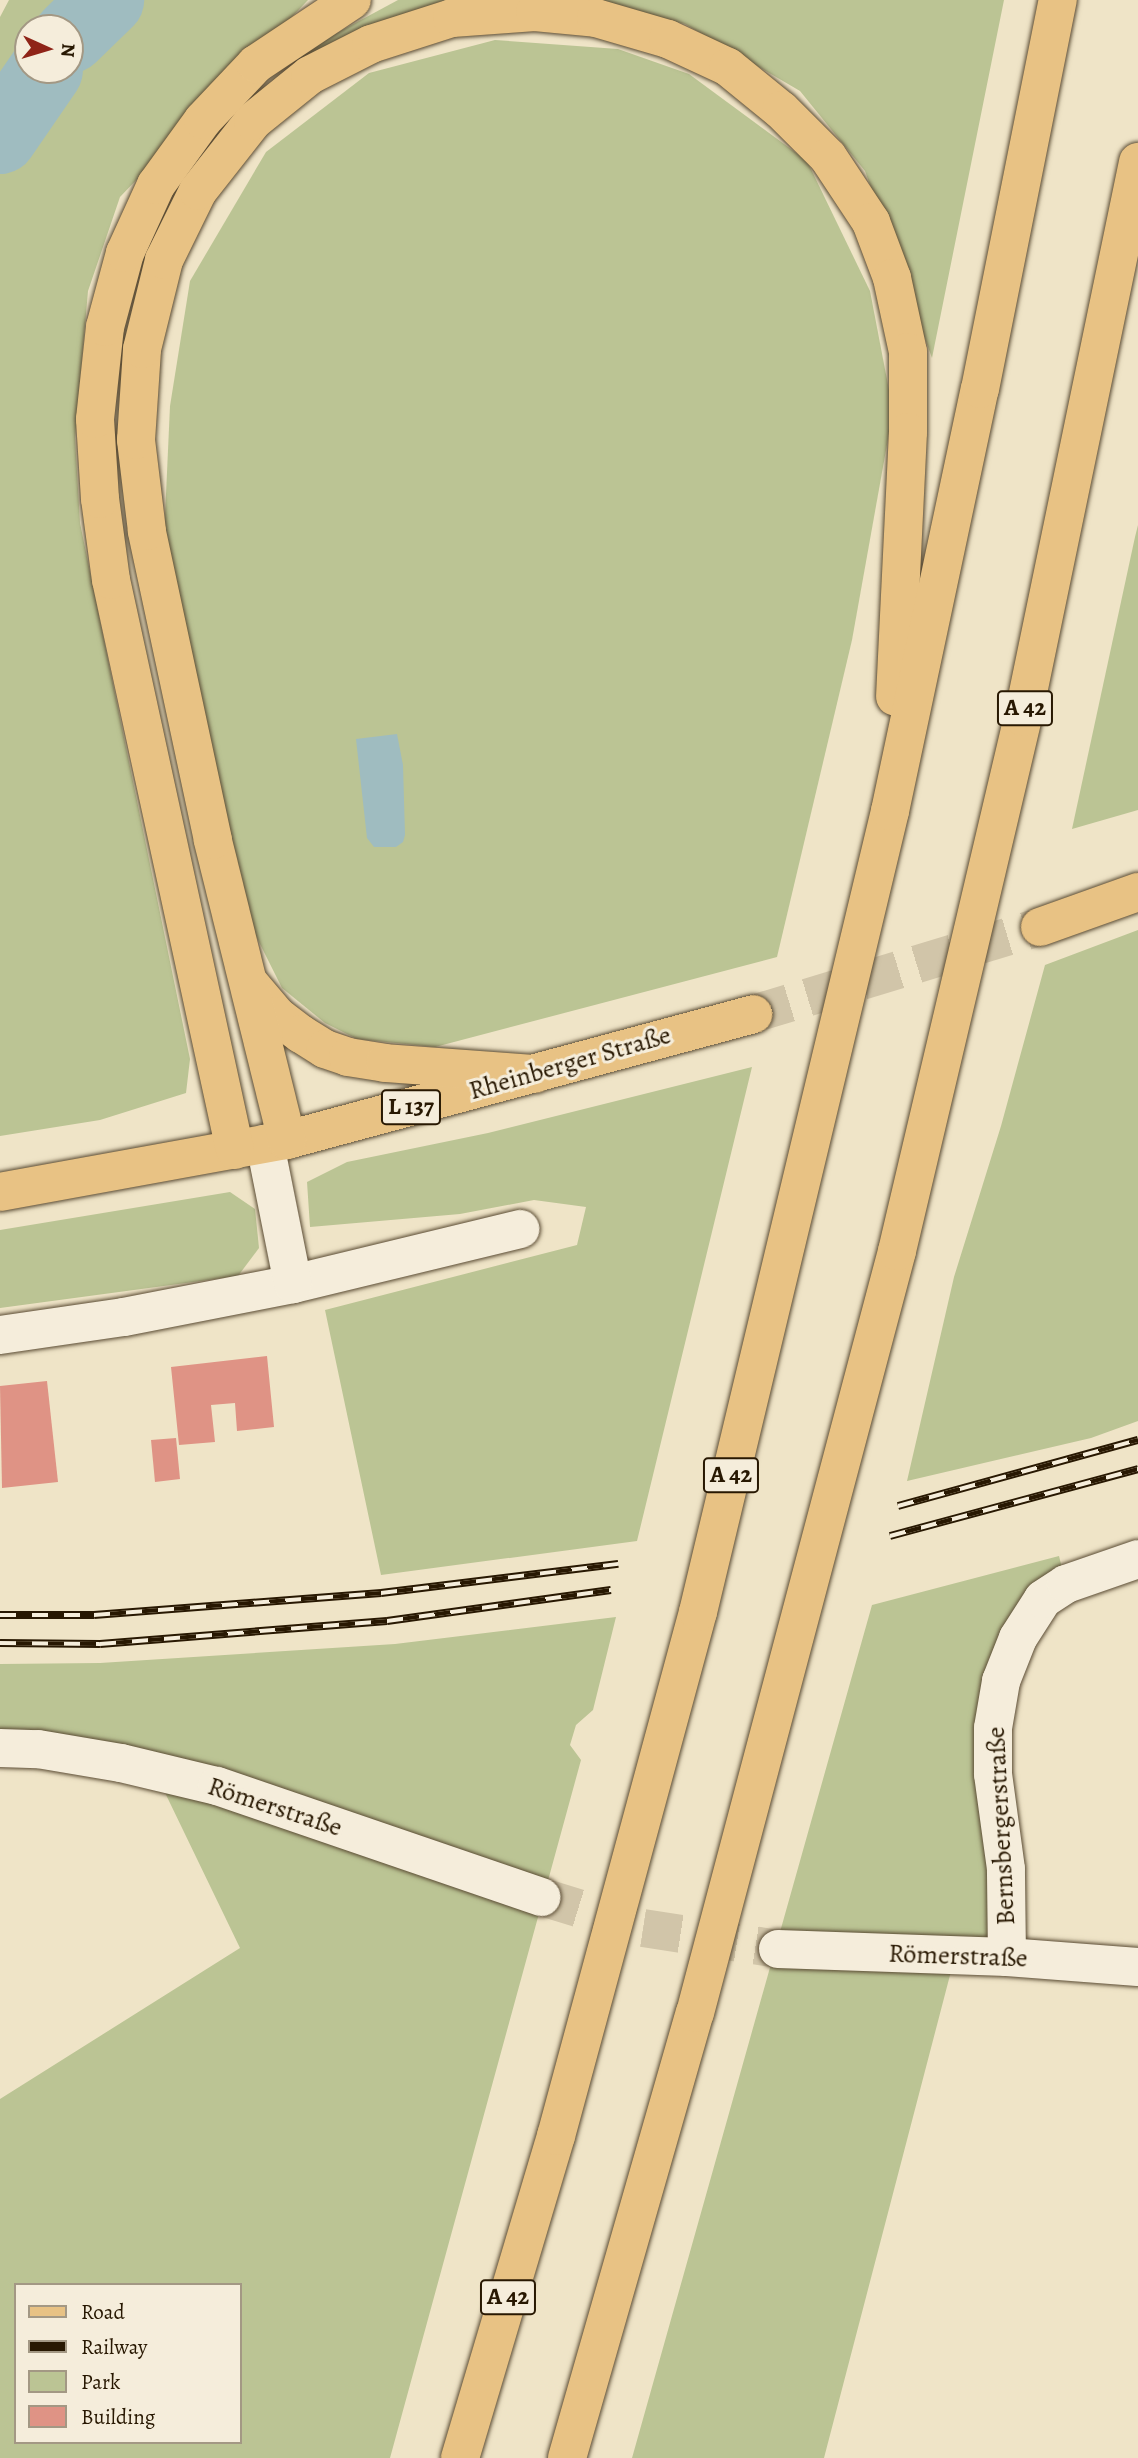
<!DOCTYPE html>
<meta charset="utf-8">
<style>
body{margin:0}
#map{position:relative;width:1138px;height:2458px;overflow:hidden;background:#efe4c7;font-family:Alegreya,serif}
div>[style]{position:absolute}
.green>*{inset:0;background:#bbc494}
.water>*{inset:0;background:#9fbcc0}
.river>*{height:74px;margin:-37px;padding:0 37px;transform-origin:37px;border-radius:37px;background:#9fbcc0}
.building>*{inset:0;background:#df9385}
.street-tunnel>*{height:38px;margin-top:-19px;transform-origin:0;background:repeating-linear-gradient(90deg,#d1c5a9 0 38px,transparent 0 57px)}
.primary-tunnel>*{height:38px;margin-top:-19px;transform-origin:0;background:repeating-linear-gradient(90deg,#d1c5a9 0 38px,transparent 0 57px)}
.roads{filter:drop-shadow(0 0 2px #5a4b33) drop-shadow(0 0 2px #5a4b33)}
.street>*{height:38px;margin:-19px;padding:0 19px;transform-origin:19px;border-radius:19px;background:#f5eddb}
.primary>*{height:38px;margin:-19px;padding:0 19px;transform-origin:19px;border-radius:19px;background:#e8c284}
.highway>*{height:38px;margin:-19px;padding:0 19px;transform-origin:19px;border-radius:19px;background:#e8c284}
.rail>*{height:8px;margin-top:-4px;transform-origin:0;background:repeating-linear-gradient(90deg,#f5eddb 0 16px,#281802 0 32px);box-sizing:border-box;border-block:2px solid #281802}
span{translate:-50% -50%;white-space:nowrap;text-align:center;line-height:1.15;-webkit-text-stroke:6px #f5eddb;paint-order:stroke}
.shield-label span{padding:2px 5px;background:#f5eddb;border:2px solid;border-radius:5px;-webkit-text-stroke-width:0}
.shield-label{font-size:24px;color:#281802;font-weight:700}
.street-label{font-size:26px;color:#281802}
.legend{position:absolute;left:14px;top:2283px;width:228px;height:161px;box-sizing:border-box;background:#f5eddb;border:2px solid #a39884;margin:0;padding:9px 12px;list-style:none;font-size:21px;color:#281802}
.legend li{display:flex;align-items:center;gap:14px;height:35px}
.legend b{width:35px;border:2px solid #a39884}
.north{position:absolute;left:14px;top:14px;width:70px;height:70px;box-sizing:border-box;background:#f5eddb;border:2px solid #a39884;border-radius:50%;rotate:94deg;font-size:19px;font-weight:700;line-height:28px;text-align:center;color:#281802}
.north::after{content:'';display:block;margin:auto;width:24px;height:32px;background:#8f2418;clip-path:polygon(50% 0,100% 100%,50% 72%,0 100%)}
</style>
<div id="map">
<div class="green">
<div style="clip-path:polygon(evenodd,9px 0,308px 0,120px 197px,88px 291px,75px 438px,80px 523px,190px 1059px,186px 1093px,100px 1120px,0 1136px,0 17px,9px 0,28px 28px,70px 28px,70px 70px,28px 70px,28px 28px)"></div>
<div style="clip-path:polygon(398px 0,514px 0,289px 76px,296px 55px)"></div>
<div style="clip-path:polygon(593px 0,1004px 0,932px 358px,865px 171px,800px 91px,685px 24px)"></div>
<div style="clip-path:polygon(495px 40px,618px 49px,689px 74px,807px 161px,870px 291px,893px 411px,852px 640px,777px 957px,435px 1047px,357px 1039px,325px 1023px,282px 988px,246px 916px,164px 539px,170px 406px,190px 281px,266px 152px,369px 73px)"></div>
<div style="clip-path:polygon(1138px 525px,1138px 810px,1072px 829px,1135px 537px)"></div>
<div style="clip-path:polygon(1138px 930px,1138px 1421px,1091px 1438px,907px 1481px,954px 1277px,1001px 1126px,1045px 965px)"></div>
<div style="clip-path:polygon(752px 1067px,637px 1541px,381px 1575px,325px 1310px,577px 1245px,586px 1207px,534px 1200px,460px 1214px,310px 1227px,307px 1182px,347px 1162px,488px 1133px)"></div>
<div style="clip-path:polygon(230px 1192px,255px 1209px,259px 1248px,238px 1276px,0 1308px,0 1230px)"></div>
<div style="clip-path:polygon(1059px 1556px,1066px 1584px,1001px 1681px,1007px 1957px,955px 1956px,824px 2458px,632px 2458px,872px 1605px)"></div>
<div style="clip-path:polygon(evenodd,616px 1617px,593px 1710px,576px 1725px,570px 1745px,581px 1760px,390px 2458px,0 2458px,0 2099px,240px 1948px,155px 1772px,0 1748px,0 1664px,100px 1663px,395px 1644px,616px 1617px,16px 2285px,240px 2285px,240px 2442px,16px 2442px,16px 2285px)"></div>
</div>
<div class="water">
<div style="clip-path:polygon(397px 734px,403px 765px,405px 835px,403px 842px,396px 847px,374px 847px,367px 838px,356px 739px)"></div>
</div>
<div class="river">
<div style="left:70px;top:36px;width:52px;rotate:-44.2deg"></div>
<div style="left:0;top:137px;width:81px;rotate:-55.5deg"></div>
</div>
<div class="building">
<div style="clip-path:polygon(267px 1356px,274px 1427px,237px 1431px,235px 1403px,211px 1405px,215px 1442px,179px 1445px,171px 1367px)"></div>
<div style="clip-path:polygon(47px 1381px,58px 1482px,2px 1488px,0 1386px)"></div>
<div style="clip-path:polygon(176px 1438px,180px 1479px,155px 1482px,151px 1440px)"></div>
</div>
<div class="street-tunnel">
<div style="left:542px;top:1897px;width:106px;rotate:17.1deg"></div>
<div style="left:643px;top:1928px;width:137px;rotate:8.8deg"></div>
</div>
<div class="primary-tunnel">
<div style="left:753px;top:1014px;width:300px;rotate:-16.9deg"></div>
</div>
<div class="roads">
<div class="street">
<div style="left:293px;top:1284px;width:234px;rotate:-13.6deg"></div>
<div style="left:0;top:1335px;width:125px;rotate:-8.3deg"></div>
<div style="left:124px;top:1317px;width:172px;rotate:-11deg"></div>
<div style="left:293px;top:1284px;width:143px;rotate:-101.3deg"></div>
<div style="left:0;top:1748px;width:38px;rotate:2deg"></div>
<div style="left:38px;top:1749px;width:84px;rotate:9.6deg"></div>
<div style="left:121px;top:1763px;width:99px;rotate:13.5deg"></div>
<div style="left:217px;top:1786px;width:343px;rotate:18.9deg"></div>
<div style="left:778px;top:1949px;width:229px;rotate:2deg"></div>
<div style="left:1007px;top:1957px;width:131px;rotate:4.4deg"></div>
<div style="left:1007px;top:1957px;width:88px;rotate:-90.7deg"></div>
<div style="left:1006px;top:1869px;width:96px;rotate:-97.8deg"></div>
<div style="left:993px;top:1774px;width:46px;rotate:-90deg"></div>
<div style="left:993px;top:1728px;width:48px;rotate:-80.3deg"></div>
<div style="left:1001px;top:1681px;width:46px;rotate:-68.4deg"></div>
<div style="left:1018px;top:1638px;width:46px;rotate:-57.3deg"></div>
<div style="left:1043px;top:1599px;width:27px;rotate:-33deg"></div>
<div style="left:1066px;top:1584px;width:76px;rotate:-19.1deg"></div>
</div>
<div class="primary">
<div style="left:1040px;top:927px;width:104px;rotate:-19.7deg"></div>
<div style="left:0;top:1192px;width:292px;rotate:-10.3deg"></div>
<div style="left:287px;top:1140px;width:483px;rotate:-15.1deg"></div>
</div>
<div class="highway">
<div style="left:250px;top:984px;width:42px;rotate:49.8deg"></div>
<div style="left:277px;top:1016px;width:30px;rotate:37deg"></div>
<div style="left:301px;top:1034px;width:28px;rotate:32deg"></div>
<div style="left:325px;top:1049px;width:24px;rotate:19deg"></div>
<div style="left:348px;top:1057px;width:37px;rotate:9deg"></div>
<div style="left:385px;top:1063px;width:150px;rotate:4.2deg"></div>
<div style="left:287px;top:1140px;width:309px;rotate:-103.9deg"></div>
<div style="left:213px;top:840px;width:316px;rotate:-102.1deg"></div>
<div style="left:147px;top:531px;width:92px;rotate:-96.9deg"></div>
<div style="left:136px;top:440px;width:91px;rotate:-86.2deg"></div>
<div style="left:142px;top:349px;width:92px;rotate:-76.1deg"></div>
<div style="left:164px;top:260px;width:77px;rotate:-63.8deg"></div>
<div style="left:198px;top:191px;width:89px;rotate:-51.8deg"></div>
<div style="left:253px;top:121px;width:73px;rotate:-38.9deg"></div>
<div style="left:310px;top:75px;width:68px;rotate:-26.9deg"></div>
<div style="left:371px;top:44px;width:85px;rotate:-17.8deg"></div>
<div style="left:452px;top:18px;width:83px;rotate:-4.1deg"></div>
<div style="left:535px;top:12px;width:61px;rotate:5.6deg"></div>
<div style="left:596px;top:18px;width:75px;rotate:16.3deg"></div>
<div style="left:668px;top:39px;width:66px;rotate:25deg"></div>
<div style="left:728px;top:67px;width:68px;rotate:39.1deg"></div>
<div style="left:781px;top:110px;width:66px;rotate:45deg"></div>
<div style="left:828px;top:157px;width:78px;rotate:56.5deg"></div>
<div style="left:871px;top:222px;width:60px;rotate:69.4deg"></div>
<div style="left:892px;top:278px;width:76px;rotate:77.8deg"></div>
<div style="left:908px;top:352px;width:80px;rotate:90deg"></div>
<div style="left:908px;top:432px;width:265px;rotate:92.8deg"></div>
<div style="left:235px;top:1150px;width:583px;rotate:-102.27deg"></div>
<div style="left:111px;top:580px;width:82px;rotate:-97.7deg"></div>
<div style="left:100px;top:499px;width:80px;rotate:-93.6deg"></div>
<div style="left:95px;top:419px;width:93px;rotate:-83.8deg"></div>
<div style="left:105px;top:327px;width:77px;rotate:-74.9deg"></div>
<div style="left:125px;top:253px;width:75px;rotate:-65.5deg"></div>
<div style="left:156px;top:185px;width:80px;rotate:-54.1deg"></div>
<div style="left:203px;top:120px;width:77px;rotate:-46.6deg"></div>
<div style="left:256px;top:64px;width:115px;rotate:-33.7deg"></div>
<div style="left:460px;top:2458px;width:336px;rotate:-73.4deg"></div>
<div style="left:556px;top:2136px;width:543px;rotate:-74.84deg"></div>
<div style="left:698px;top:1612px;width:824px;rotate:-76.52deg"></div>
<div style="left:890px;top:811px;width:431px;rotate:-78deg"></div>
<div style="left:980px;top:389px;width:397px;rotate:-78.7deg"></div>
<div style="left:567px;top:2458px;width:463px;rotate:-74deg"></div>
<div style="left:695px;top:2013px;width:788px;rotate:-75.15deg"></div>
<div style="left:897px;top:1251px;width:549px;rotate:-76.72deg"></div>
<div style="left:1023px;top:717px;width:567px;rotate:-78.29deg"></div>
</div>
</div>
<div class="rail">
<div style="left:898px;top:1506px;width:249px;rotate:-15.4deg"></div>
<div style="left:890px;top:1536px;width:257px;rotate:-15.1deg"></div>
<div style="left:0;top:1615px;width:94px"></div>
<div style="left:94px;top:1615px;width:288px;rotate:-4.4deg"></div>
<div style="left:381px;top:1593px;width:239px;rotate:-7deg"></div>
<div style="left:0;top:1643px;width:100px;rotate:0.6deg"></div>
<div style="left:100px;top:1644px;width:288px;rotate:-4.6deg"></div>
<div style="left:387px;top:1621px;width:226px;rotate:-7.9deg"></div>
</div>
<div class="shield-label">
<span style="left:1025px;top:708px">A 42</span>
<span style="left:411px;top:1107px">L 137</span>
<span style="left:731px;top:1475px">A 42</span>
<span style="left:508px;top:2297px">A 42</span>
</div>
<div class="street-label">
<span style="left:570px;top:1063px;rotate:-16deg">Rheinberger Straße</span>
<span style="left:275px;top:1807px;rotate:18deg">Römerstraße</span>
<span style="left:1001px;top:1826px;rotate:-93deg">Bernsbergerstraße</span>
<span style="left:958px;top:1956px;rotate:2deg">Römerstraße</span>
</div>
<ul class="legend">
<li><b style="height:9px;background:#e8c284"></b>Road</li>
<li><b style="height:9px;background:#281802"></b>Railway</li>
<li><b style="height:19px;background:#bbc494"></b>Park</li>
<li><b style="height:19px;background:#df9385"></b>Building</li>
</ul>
<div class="north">N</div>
</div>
